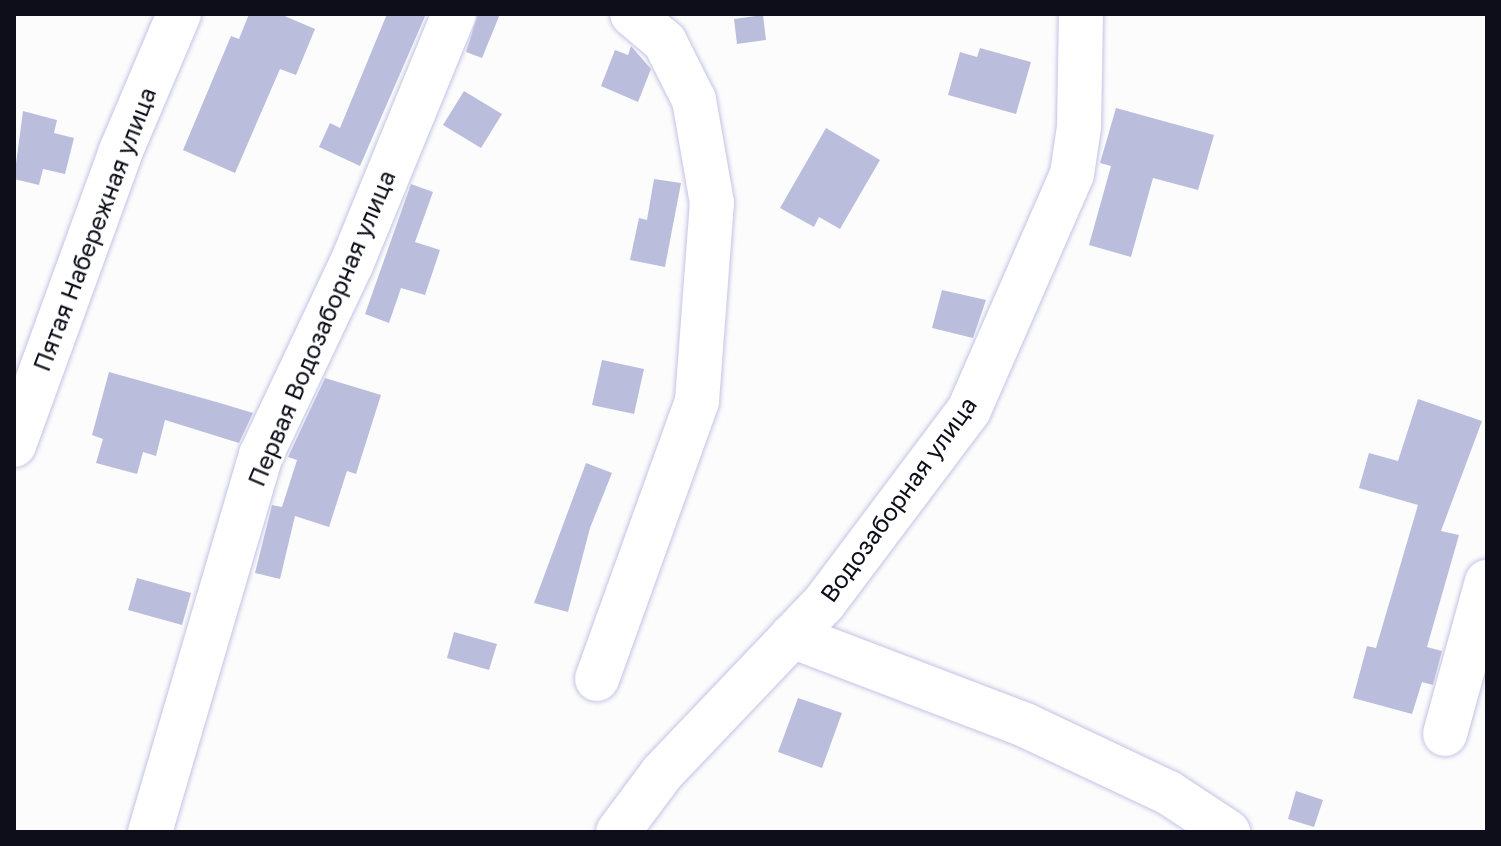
<!DOCTYPE html>
<meta charset="utf-8">
<style>
body{margin:0}
#map{position:relative;width:1501px;height:846px;overflow:hidden;background:#fcfcfc;font-family:"Golos Text",sans-serif}
div>[style]{position:absolute}
.building>*{inset:0;background:#bbbddd}
.roads{filter:drop-shadow(0 0 2px #c2c4e4) drop-shadow(0 0 2px #c2c4e4)}
.minor>*{height:44px;margin:-22px;padding:0 22px;transform-origin:22px;border-radius:22px;background:#fff}
span{translate:-50% -50%;white-space:nowrap;text-align:center;line-height:1.15;-webkit-text-stroke:6px #fff;paint-order:stroke}
.street-label{font-size:24px;color:#0d0e19}
.frame{position:absolute;inset:0;border:16px solid #0d0e19;pointer-events:none}
</style>
<div id="map">
<div class="building">
<div style="clip-path:polygon(249px 14px,280px 14px,315px 29px,296px 75px,280px 69px,235px 173px,183px 150px,231px 36px,239px 39px)"></div>
<div style="clip-path:polygon(387px 14px,426px 14px,360px 166px,319px 147px,330px 123px,340px 128px)"></div>
<div style="clip-path:polygon(478px 14px,500px 14px,482px 58px,466px 52px)"></div>
<div style="clip-path:polygon(763px 15px,766px 40px,737px 44px,734px 19px)"></div>
<div style="clip-path:polygon(631px 46px,651px 69px,638px 102px,601px 86px,615px 50px,628px 55px)"></div>
<div style="clip-path:polygon(980px 48px,1031px 62px,1016px 114px,948px 95px,960px 52px,977px 57px)"></div>
<div style="clip-path:polygon(464px 91px,502px 114px,481px 148px,443px 125px)"></div>
<div style="clip-path:polygon(1116px 108px,1214px 135px,1198px 190px,1153px 178px,1131px 257px,1089px 245px,1111px 166px,1100px 163px)"></div>
<div style="clip-path:polygon(23px 111px,57px 120px,54px 133px,74px 138px,65px 174px,43px 169px,39px 185px,14px 179px)"></div>
<div style="clip-path:polygon(826px 128px,880px 160px,840px 229px,819px 217px,814px 227px,780px 208px)"></div>
<div style="clip-path:polygon(654px 179px,681px 183px,665px 267px,630px 260px,639px 218px,647px 220px)"></div>
<div style="clip-path:polygon(411px 184px,433px 192px,415px 242px,440px 250px,425px 295px,401px 288px,389px 323px,365px 314px)"></div>
<div style="clip-path:polygon(942px 290px,986px 300px,973px 338px,932px 328px)"></div>
<div style="clip-path:polygon(602px 360px,644px 369px,634px 414px,592px 405px)"></div>
<div style="clip-path:polygon(109px 372px,220px 403px,253px 413px,239px 443px,165px 420px,156px 456px,143px 452px,137px 474px,96px 463px,103px 439px,92px 435px)"></div>
<div style="clip-path:polygon(325px 378px,381px 395px,356px 474px,347px 471px,329px 527px,295px 516px,280px 579px,255px 573px,272px 505px,282px 507px,297px 460px,288px 457px)"></div>
<div style="clip-path:polygon(1418px 399px,1482px 421px,1441px 531px,1459px 535px,1427px 647px,1442px 651px,1433px 685px,1422px 682px,1412px 714px,1353px 698px,1367px 646px,1376px 648px,1418px 505px,1359px 488px,1369px 453px,1398px 461px)"></div>
<div style="clip-path:polygon(586px 463px,612px 473px,590px 528px,568px 612px,534px 603px)"></div>
<div style="clip-path:polygon(137px 578px,191px 593px,182px 625px,128px 610px)"></div>
<div style="clip-path:polygon(454px 632px,497px 644px,489px 670px,447px 658px)"></div>
<div style="clip-path:polygon(798px 698px,842px 713px,822px 768px,778px 752px)"></div>
<div style="clip-path:polygon(1296px 791px,1323px 800px,1314px 827px,1288px 819px)"></div>
</div>
<div class="roads">
<div class="minor">
<div style="left:14px;top:445px;width:311px;rotate:-70deg"></div>
<div style="left:120px;top:153px;width:151px;rotate:-67deg"></div>
<div style="left:792px;top:636px;width:249px;rotate:20.9deg"></div>
<div style="left:1025px;top:725px;width:159px;rotate:25.3deg"></div>
<div style="left:1169px;top:793px;width:71px;rotate:33.5deg"></div>
<div style="left:597px;top:679px;width:295px;rotate:-70.2deg"></div>
<div style="left:697px;top:401px;width:199px;rotate:-85.7deg"></div>
<div style="left:712px;top:203px;width:105px;rotate:-99.9deg"></div>
<div style="left:694px;top:100px;width:65px;rotate:-116.6deg"></div>
<div style="left:665px;top:42px;width:43px;rotate:-139.7deg"></div>
<div style="left:1445px;top:734px;width:158px;rotate:-74.6deg"></div>
<div style="left:150px;top:832px;width:393px;rotate:-73.6deg"></div>
<div style="left:261px;top:455px;width:210px;rotate:-64.7deg"></div>
<div style="left:351px;top:265px;width:271px;rotate:-67.7deg"></div>
<div style="left:618px;top:832px;width:74px;rotate:-53.3deg"></div>
<div style="left:662px;top:773px;width:235px;rotate:-46.4deg"></div>
<div style="left:824px;top:603px;width:241px;rotate:-53.1deg"></div>
<div style="left:969px;top:410px;width:257px;rotate:-66.4deg"></div>
<div style="left:1072px;top:174px;width:48px;rotate:-81.5deg"></div>
<div style="left:1079px;top:127px;width:113px;rotate:-89deg"></div>
</div>
</div>
<div class="street-label">
<span style="left:94px;top:229px;rotate:-69deg">Пятая Набережная улица</span>
<span style="left:321px;top:328px;rotate:-67deg">Первая Водозаборная улица</span>
<span style="left:898px;top:499px;rotate:-54deg">Водозаборная улица</span>
</div>
<div class="frame"></div>
</div>
